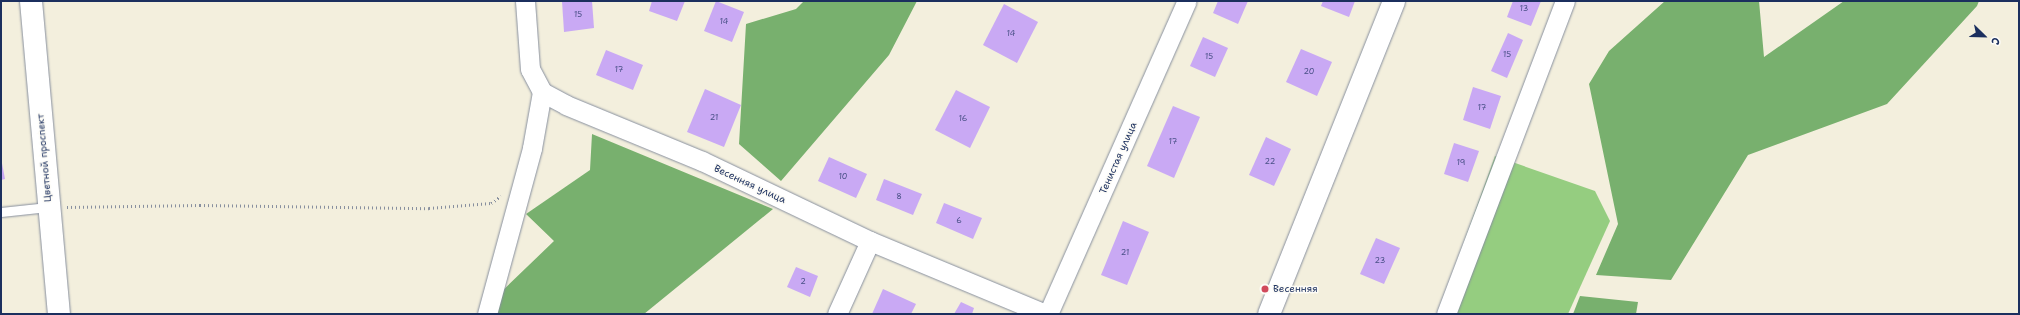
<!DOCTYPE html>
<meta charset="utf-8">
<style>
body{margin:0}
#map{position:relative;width:2020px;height:315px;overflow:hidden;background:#f3efdd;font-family:"Shantell Sans",sans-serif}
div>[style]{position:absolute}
.green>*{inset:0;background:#95cd80}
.forest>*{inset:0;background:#78b06e}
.building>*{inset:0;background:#c9a9f4}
.path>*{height:2.5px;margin-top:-1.25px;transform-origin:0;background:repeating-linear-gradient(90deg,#878f9e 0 1px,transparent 0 4px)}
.roads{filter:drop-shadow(0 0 1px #878f9e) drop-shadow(0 0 1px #878f9e)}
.lane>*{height:9px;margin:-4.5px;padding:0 4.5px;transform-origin:4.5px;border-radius:4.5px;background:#fff}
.street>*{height:19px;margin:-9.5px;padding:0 9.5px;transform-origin:9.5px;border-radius:9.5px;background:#fff}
.secondary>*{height:22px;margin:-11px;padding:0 11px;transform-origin:11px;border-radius:11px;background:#fff}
.dots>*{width:11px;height:11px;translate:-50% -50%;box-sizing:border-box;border:2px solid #fdfcf7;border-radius:50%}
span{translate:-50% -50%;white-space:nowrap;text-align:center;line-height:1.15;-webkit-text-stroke:3px #fdfcf7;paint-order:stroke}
.number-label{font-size:8px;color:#464e84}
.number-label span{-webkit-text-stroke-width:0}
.street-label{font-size:10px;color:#1b2f5e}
.poi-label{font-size:10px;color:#1b2f5e}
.left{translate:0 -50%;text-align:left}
.frame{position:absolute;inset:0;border:2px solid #1b2f5e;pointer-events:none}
.north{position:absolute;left:1964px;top:16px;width:40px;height:40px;-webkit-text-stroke:3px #fdfcf7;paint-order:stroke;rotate:113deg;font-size:11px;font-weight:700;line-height:16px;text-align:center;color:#1b2f5e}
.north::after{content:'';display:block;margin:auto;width:14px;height:18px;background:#1b2f5e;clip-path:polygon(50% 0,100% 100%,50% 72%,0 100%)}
</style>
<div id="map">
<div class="green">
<div style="clip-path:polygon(1495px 156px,1595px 191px,1610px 221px,1568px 314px,1438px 314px)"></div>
</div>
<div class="forest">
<div style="clip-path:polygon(804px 1px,917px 1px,889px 55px,781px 181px,739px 144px,746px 24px,796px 9px)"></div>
<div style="clip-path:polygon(1665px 1px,1759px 1px,1764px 57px,1844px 1px,1979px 1px,1977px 6px,1887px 104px,1748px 155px,1671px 280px,1596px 275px,1618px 224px,1589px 84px,1609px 51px)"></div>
<div style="clip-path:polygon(592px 134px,773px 209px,644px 314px,494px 314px,499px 294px,554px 241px,526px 214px,590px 170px)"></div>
<div style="clip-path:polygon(1580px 296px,1638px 302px,1636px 314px,1573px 314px)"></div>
</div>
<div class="building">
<div style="clip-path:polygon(562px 1px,592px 1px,594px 28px,564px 32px)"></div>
<div style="clip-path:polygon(652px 1px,685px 1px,677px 21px,649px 11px)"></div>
<div style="clip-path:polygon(716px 1px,744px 12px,732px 42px,704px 31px)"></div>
<div style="clip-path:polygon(1218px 1px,1248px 1px,1238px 24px,1213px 13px)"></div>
<div style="clip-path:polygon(1323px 1px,1355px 1px,1349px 17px,1321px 6px)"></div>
<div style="clip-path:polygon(1513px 1px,1541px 1px,1531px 26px,1507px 17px)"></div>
<div style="clip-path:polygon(1004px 4px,1038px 22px,1017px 63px,983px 45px)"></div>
<div style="clip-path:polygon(1508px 33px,1523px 40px,1507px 78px,1491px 71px)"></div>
<div style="clip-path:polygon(1203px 37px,1228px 48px,1215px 77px,1190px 66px)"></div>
<div style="clip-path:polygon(1301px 49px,1332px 62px,1317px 96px,1286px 82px)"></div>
<div style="clip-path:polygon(606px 50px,643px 65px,633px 90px,596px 75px)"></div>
<div style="clip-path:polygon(1473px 87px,1501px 96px,1490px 129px,1463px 120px)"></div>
<div style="clip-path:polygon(705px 89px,741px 105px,724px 147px,687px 132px)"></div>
<div style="clip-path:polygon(956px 90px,990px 107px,970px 148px,935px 130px)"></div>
<div style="clip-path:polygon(1173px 106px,1200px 117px,1174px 178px,1147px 166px)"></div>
<div style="clip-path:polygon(1266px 137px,1291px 149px,1274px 186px,1249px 175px)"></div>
<div style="clip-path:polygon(1454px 143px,1479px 151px,1468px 182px,1444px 174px)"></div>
<div style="clip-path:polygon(829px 157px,867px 174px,856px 198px,818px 181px)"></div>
<div style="clip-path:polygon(1px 158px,5px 179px,1px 180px)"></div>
<div style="clip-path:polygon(884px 179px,922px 194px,913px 215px,876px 200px)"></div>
<div style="clip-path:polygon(944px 203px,982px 218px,973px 239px,936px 223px)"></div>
<div style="clip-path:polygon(1123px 221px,1149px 232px,1127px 285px,1101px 275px)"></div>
<div style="clip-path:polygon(1376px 238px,1400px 248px,1384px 284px,1360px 274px)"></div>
<div style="clip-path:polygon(796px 267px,818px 276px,810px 297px,787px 287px)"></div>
<div style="clip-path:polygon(883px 289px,916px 304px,911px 314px,872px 314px)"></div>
<div style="clip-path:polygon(961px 302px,974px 308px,972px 314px,954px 314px)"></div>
</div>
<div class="path">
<div style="left:67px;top:207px;width:133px;rotate:-0.9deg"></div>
<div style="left:200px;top:205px;width:229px;rotate:0.8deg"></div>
<div style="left:429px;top:208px;width:62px;rotate:-4.6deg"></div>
<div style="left:491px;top:203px;width:12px;rotate:-35deg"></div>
</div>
<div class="roads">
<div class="lane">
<div style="left:1px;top:212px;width:47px;rotate:-6.1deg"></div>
</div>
<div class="street">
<div style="left:525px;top:1px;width:68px;rotate:85.8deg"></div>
<div style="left:530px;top:69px;width:26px;rotate:62deg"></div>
<div style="left:542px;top:92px;width:27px;rotate:28deg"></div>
<div style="left:566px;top:105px;width:147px;rotate:22.4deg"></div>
<div style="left:702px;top:161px;width:186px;rotate:25.5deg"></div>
<div style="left:870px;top:241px;width:190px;rotate:22.6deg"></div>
<div style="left:487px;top:314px;width:172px;rotate:-74.8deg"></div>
<div style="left:532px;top:148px;width:57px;rotate:-79.9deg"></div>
<div style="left:837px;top:314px;width:80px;rotate:-65.7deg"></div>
<div style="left:1048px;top:314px;width:342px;rotate:-66.1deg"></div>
<div style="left:1446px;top:314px;width:335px;rotate:-69.2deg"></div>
</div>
<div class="secondary">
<div style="left:31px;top:1px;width:314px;rotate:84.9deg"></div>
<div style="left:1269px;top:314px;width:337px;rotate:-68.2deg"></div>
</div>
</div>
<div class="dots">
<div style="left:1265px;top:289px;background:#d1495b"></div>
</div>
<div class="number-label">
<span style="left:1524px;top:9px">13</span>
<span style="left:578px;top:15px">15</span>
<span style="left:724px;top:22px">14</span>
<span style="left:1011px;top:34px">14</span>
<span style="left:1507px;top:55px">15</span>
<span style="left:1209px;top:57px">15</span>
<span style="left:619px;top:70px">17</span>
<span style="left:1309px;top:72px">20</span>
<span style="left:1482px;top:108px">17</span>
<span style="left:714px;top:118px">21</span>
<span style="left:963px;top:119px">16</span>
<span style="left:1173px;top:142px">17</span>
<span style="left:1270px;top:162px">22</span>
<span style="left:1461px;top:163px">19</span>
<span style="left:843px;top:177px">10</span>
<span style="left:899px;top:197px">8</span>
<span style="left:959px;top:221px">6</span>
<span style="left:1125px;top:253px">21</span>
<span style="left:1380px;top:261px">23</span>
<span style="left:803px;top:282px">2</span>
</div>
<div class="street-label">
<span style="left:44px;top:158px;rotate:-95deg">Цветной проспект</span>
<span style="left:1118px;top:158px;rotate:-66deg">Тенистая улица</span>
<span style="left:750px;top:184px;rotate:25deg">Весенняя улица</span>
</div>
<div class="poi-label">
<span class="left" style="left:1273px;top:289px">Весенняя</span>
</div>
<div class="frame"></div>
<div class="north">С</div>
</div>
